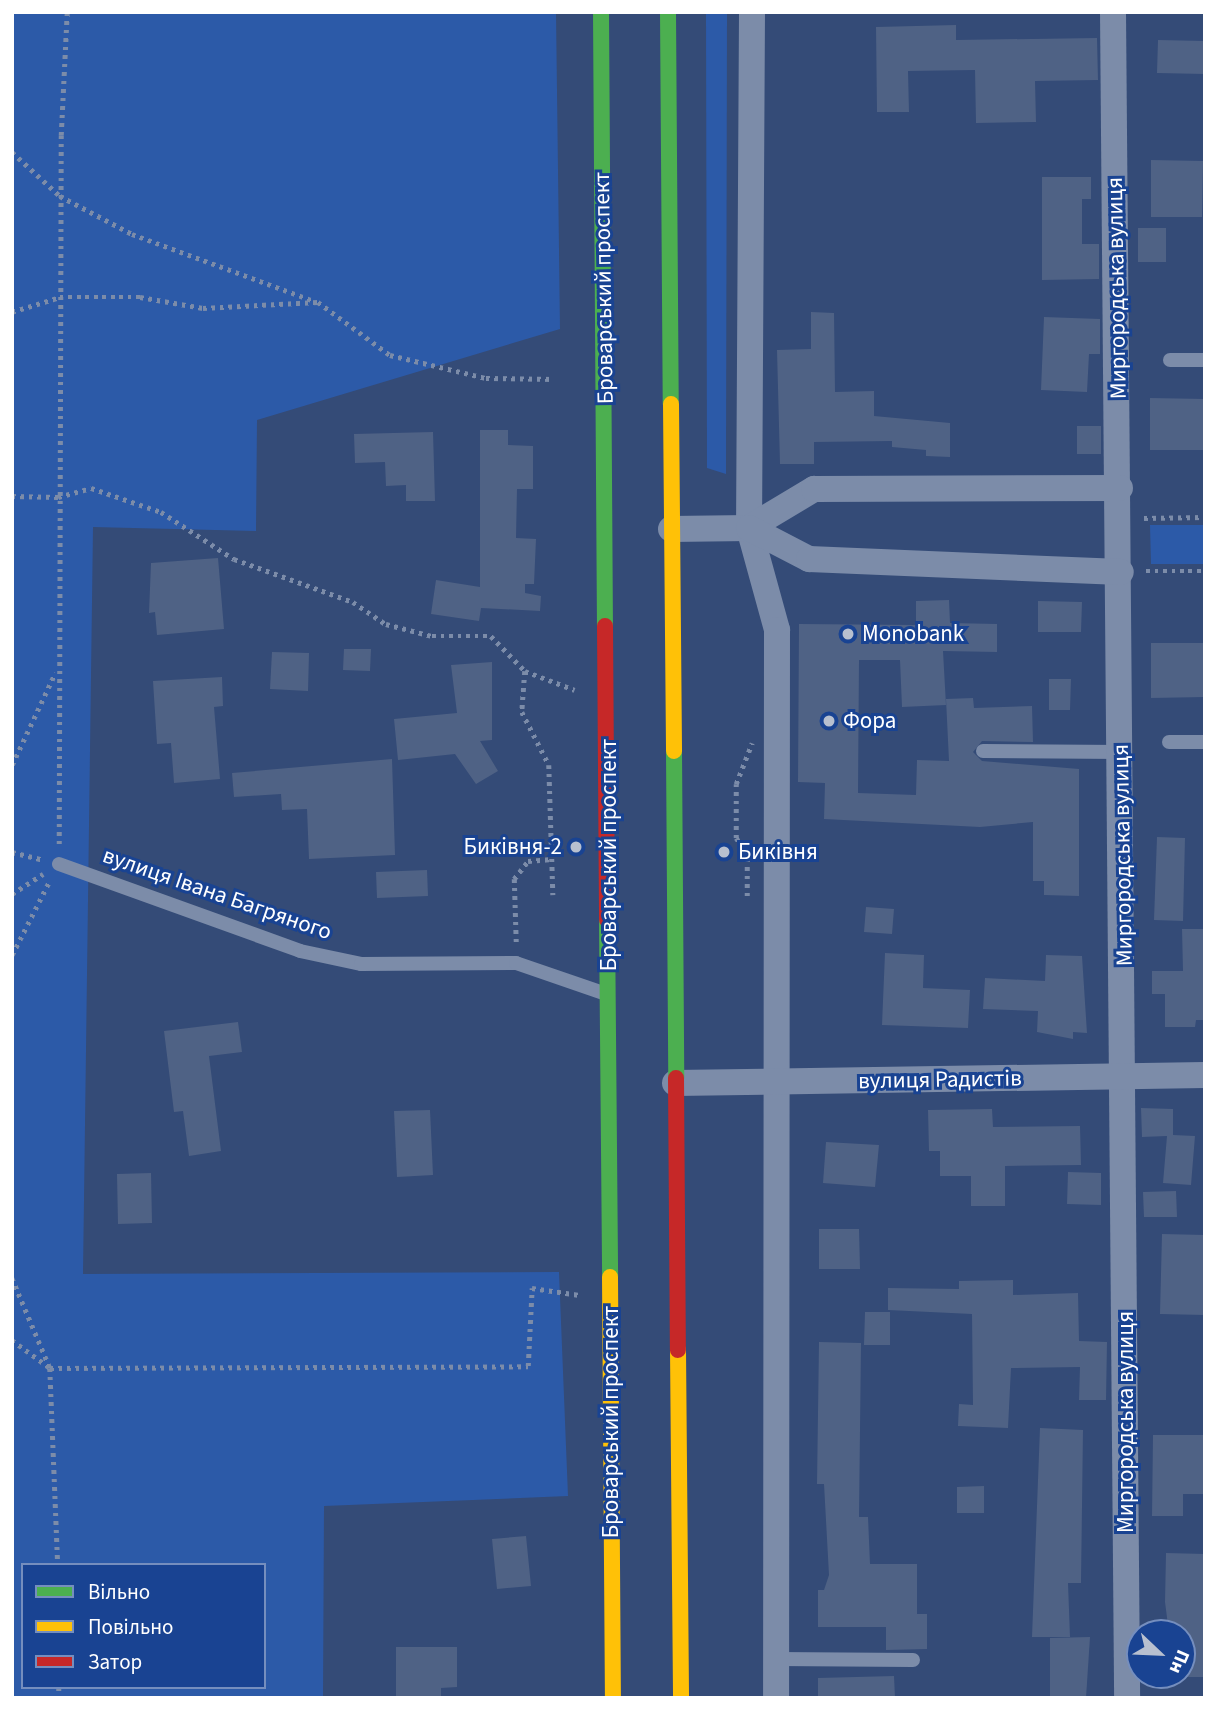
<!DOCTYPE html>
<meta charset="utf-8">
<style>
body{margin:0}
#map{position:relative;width:1217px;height:1710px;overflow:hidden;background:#344b77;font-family:"Source Sans 3",sans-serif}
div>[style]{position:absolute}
.green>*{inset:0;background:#2c5aa8}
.building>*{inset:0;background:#4f6285}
.path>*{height:4.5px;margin-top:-2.25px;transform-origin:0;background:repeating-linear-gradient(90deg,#7c8ca9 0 3.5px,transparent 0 8.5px)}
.lane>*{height:14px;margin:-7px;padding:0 7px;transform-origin:7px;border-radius:7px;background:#7c8ca9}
.street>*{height:26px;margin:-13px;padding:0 13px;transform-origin:13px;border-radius:13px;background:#7c8ca9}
.fast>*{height:16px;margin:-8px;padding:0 8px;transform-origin:8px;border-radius:8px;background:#4caf50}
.slow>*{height:16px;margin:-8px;padding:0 8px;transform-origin:8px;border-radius:8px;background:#ffc107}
.jam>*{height:16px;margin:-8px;padding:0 8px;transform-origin:8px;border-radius:8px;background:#c62828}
.dots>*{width:19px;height:19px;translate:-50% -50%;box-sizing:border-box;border:4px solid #194392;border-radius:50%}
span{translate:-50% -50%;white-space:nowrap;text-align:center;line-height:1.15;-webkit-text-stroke:6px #194392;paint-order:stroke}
.street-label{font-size:23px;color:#fff}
.poi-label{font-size:23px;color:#fff}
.left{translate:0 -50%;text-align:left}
.right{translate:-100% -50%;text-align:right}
.frame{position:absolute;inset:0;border:14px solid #fff;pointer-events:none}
.legend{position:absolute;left:21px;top:1563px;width:245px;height:126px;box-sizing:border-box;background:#194392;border:2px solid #758ebe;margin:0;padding:9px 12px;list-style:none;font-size:21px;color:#fff}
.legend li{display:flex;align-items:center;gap:14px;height:35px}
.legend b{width:35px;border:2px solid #758ebe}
.north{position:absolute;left:1126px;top:1619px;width:70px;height:70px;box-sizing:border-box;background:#194392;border:2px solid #758ebe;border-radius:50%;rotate:113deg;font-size:19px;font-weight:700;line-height:28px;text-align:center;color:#fff}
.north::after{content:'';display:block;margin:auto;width:24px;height:32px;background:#b8c0cf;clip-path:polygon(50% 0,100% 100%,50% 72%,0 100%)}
</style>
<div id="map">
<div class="green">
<div style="clip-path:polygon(evenodd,12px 12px,556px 12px,560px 329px,257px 420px,256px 531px,93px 527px,83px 1274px,559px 1272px,568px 1496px,324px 1506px,323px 1698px,12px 1698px,12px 12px,23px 1565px,264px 1565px,264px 1687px,23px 1687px,23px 1565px)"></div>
<div style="clip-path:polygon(706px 12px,727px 12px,726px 474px,707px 468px)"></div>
<div style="clip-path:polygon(1150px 525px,1205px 525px,1205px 564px,1151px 564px)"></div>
</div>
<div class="building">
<div style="clip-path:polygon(956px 25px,956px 40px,1097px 38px,1098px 80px,1035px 81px,1036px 122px,976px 123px,975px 70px,908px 71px,909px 112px,877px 112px,876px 27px)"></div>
<div style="clip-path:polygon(1158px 40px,1205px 41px,1205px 74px,1157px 73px)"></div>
<div style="clip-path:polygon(1151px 160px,1203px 161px,1202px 217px,1151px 217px)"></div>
<div style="clip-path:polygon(1042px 177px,1091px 177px,1091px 199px,1082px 199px,1082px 244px,1099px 244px,1099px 279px,1042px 280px)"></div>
<div style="clip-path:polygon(1138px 228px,1166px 228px,1166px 262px,1138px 262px)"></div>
<div style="clip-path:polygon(811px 312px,834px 313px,835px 392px,874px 391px,874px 416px,950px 423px,950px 457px,926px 456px,926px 450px,892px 447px,892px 441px,814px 442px,814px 464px,780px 464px,777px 350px,811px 349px)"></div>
<div style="clip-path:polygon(1044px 317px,1100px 319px,1100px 354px,1089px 354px,1087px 392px,1041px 390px)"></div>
<div style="clip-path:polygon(1150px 398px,1205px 399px,1205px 450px,1150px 450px)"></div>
<div style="clip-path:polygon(1077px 426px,1101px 426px,1101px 454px,1077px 454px)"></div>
<div style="clip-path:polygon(480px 430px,508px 430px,508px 445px,533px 446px,533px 489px,517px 489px,516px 538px,536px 539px,534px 584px,525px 584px,525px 593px,541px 596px,540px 611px,481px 608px,479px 621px,431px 614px,436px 580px,480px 587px)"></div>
<div style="clip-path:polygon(433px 432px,435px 501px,406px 501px,406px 485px,386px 486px,385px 462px,355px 463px,354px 434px)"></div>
<div style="clip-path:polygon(218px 558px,224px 629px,157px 635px,155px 612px,149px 613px,151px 563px)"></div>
<div style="clip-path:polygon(949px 600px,950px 623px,997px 624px,997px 652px,943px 651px,946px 705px,902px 707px,900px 660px,859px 660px,858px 793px,916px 795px,917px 760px,949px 761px,946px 699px,973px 698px,974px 708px,1032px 706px,1033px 742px,982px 741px,973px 752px,982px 761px,1079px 769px,1079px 896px,1044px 895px,1044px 881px,1033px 881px,1033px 822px,980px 827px,824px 819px,825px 783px,798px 782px,799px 624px,916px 625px,916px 601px)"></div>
<div style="clip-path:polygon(1038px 601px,1082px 602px,1081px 632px,1038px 632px)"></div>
<div style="clip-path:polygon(1151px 643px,1205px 643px,1205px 697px,1151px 698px)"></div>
<div style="clip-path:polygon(344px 649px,371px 649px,370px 671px,343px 670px)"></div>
<div style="clip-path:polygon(272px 652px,309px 653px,308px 691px,270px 689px)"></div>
<div style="clip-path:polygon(492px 662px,492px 740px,480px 741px,498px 771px,476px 784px,455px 754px,398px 760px,394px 719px,457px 713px,451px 665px)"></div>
<div style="clip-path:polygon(222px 677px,223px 706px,214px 707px,220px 779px,174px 783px,171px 743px,157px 744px,153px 681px)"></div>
<div style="clip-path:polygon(1049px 679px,1071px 679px,1070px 710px,1049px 710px)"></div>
<div style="clip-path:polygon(392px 759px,395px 855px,309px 859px,307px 809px,282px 810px,281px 794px,234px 797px,232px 773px)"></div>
<div style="clip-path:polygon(1157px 837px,1185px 838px,1183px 921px,1154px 920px)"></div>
<div style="clip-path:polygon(427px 870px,428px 896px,377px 898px,376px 872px)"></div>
<div style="clip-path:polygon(866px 907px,894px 909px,892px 934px,864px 932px)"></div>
<div style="clip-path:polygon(1182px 929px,1204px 929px,1203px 1020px,1196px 1020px,1195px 1027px,1165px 1027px,1165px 994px,1152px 994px,1152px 971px,1183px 971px)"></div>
<div style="clip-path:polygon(885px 953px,924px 955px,923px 988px,970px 990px,968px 1028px,882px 1025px)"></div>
<div style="clip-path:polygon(1046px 955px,1082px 956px,1087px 1033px,1073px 1032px,1073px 1039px,1037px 1032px,1038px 1011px,983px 1009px,985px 978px,1045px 981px)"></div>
<div style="clip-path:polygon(238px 1022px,242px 1052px,209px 1056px,221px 1151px,189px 1156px,183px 1111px,174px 1112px,164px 1031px)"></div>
<div style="clip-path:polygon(1141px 1108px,1173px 1109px,1173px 1135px,1195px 1136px,1191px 1185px,1163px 1183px,1167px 1136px,1142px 1137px)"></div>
<div style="clip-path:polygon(992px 1109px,993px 1127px,1080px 1126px,1081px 1165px,1005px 1166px,1005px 1206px,971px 1206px,971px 1176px,940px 1176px,940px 1151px,929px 1151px,928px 1110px)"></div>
<div style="clip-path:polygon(430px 1110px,433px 1175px,397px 1177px,394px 1111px)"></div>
<div style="clip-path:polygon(826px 1142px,879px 1145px,875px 1187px,823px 1183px)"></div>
<div style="clip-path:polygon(1068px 1172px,1101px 1173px,1101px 1205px,1067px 1204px)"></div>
<div style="clip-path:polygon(151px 1173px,152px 1223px,118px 1224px,117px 1174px)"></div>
<div style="clip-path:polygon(1176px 1191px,1177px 1217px,1144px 1217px,1143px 1192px)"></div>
<div style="clip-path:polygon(819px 1229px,859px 1229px,860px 1269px,819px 1269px)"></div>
<div style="clip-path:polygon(1162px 1234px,1205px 1235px,1205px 1315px,1160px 1314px)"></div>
<div style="clip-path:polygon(1013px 1280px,1013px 1295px,1078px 1293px,1079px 1341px,1107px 1342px,1106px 1400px,1079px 1400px,1080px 1367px,1011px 1368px,1008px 1428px,958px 1426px,959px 1404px,973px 1405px,972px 1314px,888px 1310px,888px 1288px,959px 1289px,959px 1281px)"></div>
<div style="clip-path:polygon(865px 1312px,890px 1312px,890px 1345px,864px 1345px)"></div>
<div style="clip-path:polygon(819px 1342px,861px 1343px,859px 1517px,868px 1517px,870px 1564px,917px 1564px,917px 1614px,927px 1614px,927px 1649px,886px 1650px,886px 1627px,818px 1627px,818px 1590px,824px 1590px,829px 1575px,824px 1484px,817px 1484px)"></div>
<div style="clip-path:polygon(1040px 1428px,1083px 1430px,1081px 1583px,1068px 1583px,1070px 1637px,1032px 1637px)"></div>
<div style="clip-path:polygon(1153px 1435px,1205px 1435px,1205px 1494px,1183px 1494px,1183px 1516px,1152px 1516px)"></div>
<div style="clip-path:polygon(984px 1486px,984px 1513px,957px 1513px,957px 1487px)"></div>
<div style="clip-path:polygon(526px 1536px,531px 1586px,497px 1589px,492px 1539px)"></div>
<div style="clip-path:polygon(1166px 1553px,1205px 1554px,1205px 1677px,1182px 1677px,1182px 1633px,1169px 1633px,1165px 1602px)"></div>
<div style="clip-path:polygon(1090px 1637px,1086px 1698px,1050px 1698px,1050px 1638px)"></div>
<div style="clip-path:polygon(396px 1647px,457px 1647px,457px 1687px,441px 1688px,441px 1698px,396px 1698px)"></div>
<div style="clip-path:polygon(894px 1676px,895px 1698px,818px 1698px,818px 1678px)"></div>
</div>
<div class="path">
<div style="left:12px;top:152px;width:65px;rotate:42.5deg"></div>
<div style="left:60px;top:196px;width:81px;rotate:27.8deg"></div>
<div style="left:132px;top:234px;width:194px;rotate:20.2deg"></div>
<div style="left:12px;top:312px;width:50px;rotate:-17.4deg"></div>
<div style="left:60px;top:297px;width:80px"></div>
<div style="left:140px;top:297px;width:64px;rotate:9.9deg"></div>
<div style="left:203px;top:308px;width:115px;rotate:-3deg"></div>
<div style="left:318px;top:302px;width:89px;rotate:36.4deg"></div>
<div style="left:390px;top:355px;width:99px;rotate:13.5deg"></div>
<div style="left:486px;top:378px;width:68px;rotate:0.8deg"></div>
<div style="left:12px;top:496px;width:46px;rotate:1.2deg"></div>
<div style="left:58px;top:497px;width:34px;rotate:-15deg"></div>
<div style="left:91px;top:488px;width:74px;rotate:18.9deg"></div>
<div style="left:161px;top:512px;width:87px;rotate:32.8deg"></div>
<div style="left:234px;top:559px;width:127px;rotate:19.9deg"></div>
<div style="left:353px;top:602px;width:40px;rotate:34deg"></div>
<div style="left:386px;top:624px;width:48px;rotate:14.6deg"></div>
<div style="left:432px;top:636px;width:59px"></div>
<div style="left:491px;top:636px;width:49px;rotate:45.8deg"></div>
<div style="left:525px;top:671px;width:53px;rotate:20.8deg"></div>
<div style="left:1144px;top:518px;width:61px;rotate:-0.9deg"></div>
<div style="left:1146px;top:571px;width:59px"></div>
<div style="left:525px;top:671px;width:41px;rotate:94.2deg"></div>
<div style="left:522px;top:712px;width:59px;rotate:63deg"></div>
<div style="left:549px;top:765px;width:130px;rotate:88.2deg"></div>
<div style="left:12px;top:765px;width:102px;rotate:-64.9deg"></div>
<div style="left:59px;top:844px;width:709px;rotate:-89.84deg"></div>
<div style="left:61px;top:135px;width:123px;rotate:-87.2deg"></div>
<div style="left:12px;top:852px;width:30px;rotate:14deg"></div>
<div style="left:12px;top:894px;width:37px;rotate:-33deg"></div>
<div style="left:747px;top:896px;width:41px;rotate:-90deg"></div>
<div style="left:747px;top:855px;width:20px;rotate:-123deg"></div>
<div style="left:736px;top:838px;width:54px;rotate:-90deg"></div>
<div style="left:736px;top:784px;width:44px;rotate:-68.7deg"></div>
<div style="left:516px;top:942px;width:63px;rotate:-91.8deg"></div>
<div style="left:514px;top:879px;width:23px;rotate:-52deg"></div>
<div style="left:528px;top:861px;width:24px;rotate:-5deg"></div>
<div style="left:12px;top:955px;width:82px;rotate:-63.1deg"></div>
<div style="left:12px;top:1278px;width:98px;rotate:67.1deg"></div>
<div style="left:50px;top:1368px;width:197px;rotate:87.7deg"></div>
<div style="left:12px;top:1340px;width:47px;rotate:36.4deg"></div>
<div style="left:50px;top:1368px;width:478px;rotate:-0.2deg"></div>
<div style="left:528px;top:1366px;width:78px;rotate:-87.1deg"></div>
<div style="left:532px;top:1288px;width:48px;rotate:8.5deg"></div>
<div style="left:59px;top:1687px;width:11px;rotate:90deg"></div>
</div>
<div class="lane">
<div style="left:1170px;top:360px;width:35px"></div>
<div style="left:1169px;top:742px;width:36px"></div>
<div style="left:983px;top:751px;width:140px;rotate:0.4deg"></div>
<div style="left:59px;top:864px;width:256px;rotate:19.8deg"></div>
<div style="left:300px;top:951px;width:62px;rotate:12deg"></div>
<div style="left:361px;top:964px;width:155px;rotate:-0.4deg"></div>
<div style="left:516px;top:963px;width:95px;rotate:19deg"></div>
<div style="left:776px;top:1659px;width:137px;rotate:0.4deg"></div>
</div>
<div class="street">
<div style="left:752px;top:12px;width:516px;rotate:90.33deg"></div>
<div style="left:749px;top:528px;width:106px;rotate:74.6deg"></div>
<div style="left:777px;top:630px;width:1068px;rotate:90.05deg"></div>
<div style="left:1113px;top:12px;width:1686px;rotate:89.52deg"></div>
<div style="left:749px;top:528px;width:76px;rotate:-31deg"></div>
<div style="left:814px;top:489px;width:306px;rotate:-0.2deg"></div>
<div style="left:671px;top:529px;width:78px;rotate:-0.7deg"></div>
<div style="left:749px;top:528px;width:68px;rotate:27.3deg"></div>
<div style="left:809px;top:559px;width:312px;rotate:2.4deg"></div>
<div style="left:675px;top:1083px;width:530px;rotate:-0.86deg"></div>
</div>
<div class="fast">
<div style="left:601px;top:12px;width:614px;rotate:89.63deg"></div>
<div style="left:668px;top:12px;width:392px;rotate:89.6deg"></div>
<div style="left:674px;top:751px;width:327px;rotate:89.6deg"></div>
<div style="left:607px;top:920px;width:357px;rotate:89.5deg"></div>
</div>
<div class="slow">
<div style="left:671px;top:404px;width:347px;rotate:89.5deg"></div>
<div style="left:610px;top:1277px;width:421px;rotate:89.6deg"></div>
<div style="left:678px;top:1350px;width:348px;rotate:89.5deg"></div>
</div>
<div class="jam">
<div style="left:605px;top:626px;width:294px;rotate:89.6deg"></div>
<div style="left:676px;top:1078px;width:272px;rotate:89.6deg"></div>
</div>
<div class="dots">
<div style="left:848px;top:634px;background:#b8c0cf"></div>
<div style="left:829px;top:721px;background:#b8c0cf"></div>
<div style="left:576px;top:847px;background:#b8c0cf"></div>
<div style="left:724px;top:852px;background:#b8c0cf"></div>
</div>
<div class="street-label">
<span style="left:604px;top:288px;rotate:-91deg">Броварський проспект</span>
<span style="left:1117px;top:288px;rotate:-91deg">Миргородська вулиця</span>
<span style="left:609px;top:855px;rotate:-90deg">Броварський проспект</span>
<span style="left:1123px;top:855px;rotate:-91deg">Миргородська вулиця</span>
<span style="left:217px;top:894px;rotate:19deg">вулиця Івана Багряного</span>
<span style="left:940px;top:1080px;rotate:-1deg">вулиця Радистів</span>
<span style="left:611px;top:1422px;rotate:-90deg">Броварський проспект</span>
<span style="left:1126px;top:1422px;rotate:-90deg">Миргородська вулиця</span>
</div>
<div class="poi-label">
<span class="left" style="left:862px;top:634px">Monobank</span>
<span class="left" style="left:843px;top:721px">Фора</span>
<span class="right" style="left:562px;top:847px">Бикiвня-2</span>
<span class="left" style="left:738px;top:852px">Бикiвня</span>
</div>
<div class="frame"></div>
<ul class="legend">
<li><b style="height:9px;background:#4caf50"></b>Вільно</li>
<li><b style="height:9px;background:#ffc107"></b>Повільно</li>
<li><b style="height:9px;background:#c62828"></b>Затор</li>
</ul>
<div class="north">Пн</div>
</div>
